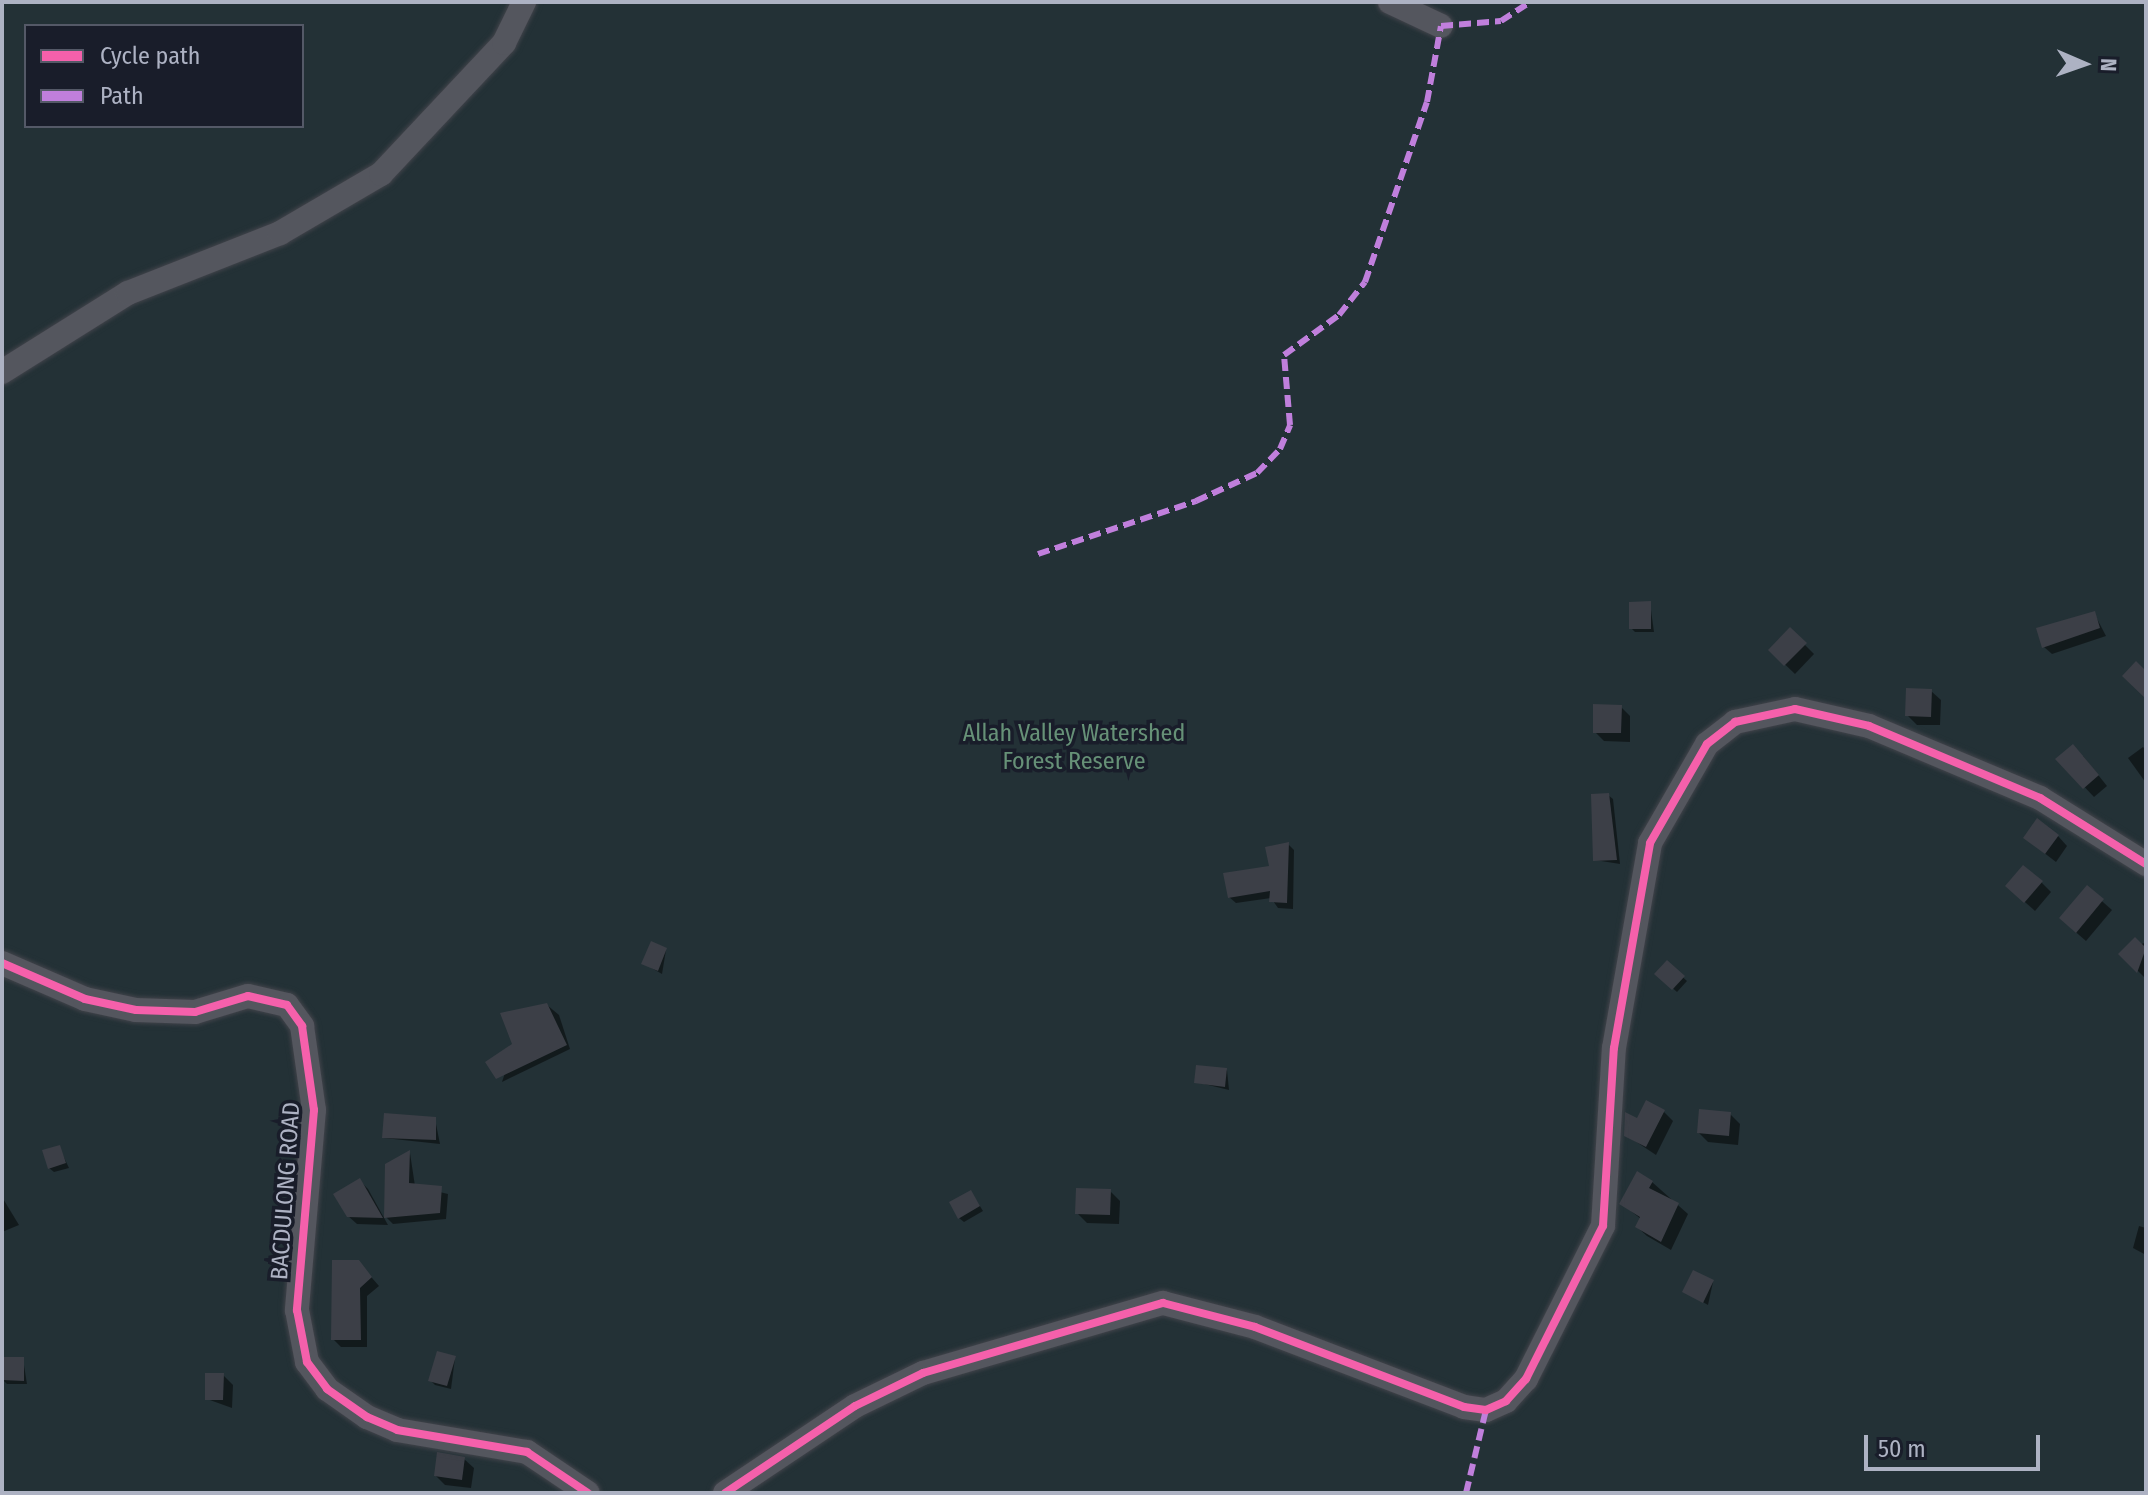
<!DOCTYPE html>
<style>
body{margin:0}
#map{position:relative;width:2148px;height:1495px;overflow:hidden;background:#252830;font-family:"Fira Sans Condensed",sans-serif}
div>[style]{position:absolute}
.green>*{inset:0;background:#233136}
.shadow>*{inset:0;background:#0007}
.building>*{inset:0;background:#3c3f47}
.roads{filter:drop-shadow(0 0 2px #41434a) drop-shadow(0 0 2px #41434a)}
.minor>*{height:24px;margin:-12px;padding:0 12px;transform-origin:12px;border-radius:12px;background:#54565e}
.quiet>*{height:6px;margin-top:-3px;transform-origin:0;background:repeating-linear-gradient(90deg,#c07fdc 0 12px,transparent 0 18px)}
.cycleway>*{height:8px;margin:-4px;padding:0 4px;transform-origin:4px;border-radius:4px;background:#f560ab}
span{translate:-50% -50%;white-space:nowrap;text-align:center;line-height:1.15;-webkit-text-stroke:7px #191d2a;paint-order:stroke}
.park-label{font-size:24px;color:#669177}
.street-label{font-size:24px;color:#adb2c3}
.frame{position:absolute;inset:0;border:4px solid #adb2c3;pointer-events:none}
.legend{position:absolute;left:24px;top:24px;width:280px;height:104px;box-sizing:border-box;background:#191d2a;border:2px solid #545967;margin:0;padding:10px 14px;list-style:none;font-size:24px;color:#adb2c3}
.legend li{display:flex;align-items:center;gap:16px;height:40px}
.legend b{width:40px;border:2px solid #545967}
.north{position:absolute;left:2044px;top:24px;width:80px;height:80px;-webkit-text-stroke:6px #191d2a;paint-order:stroke;rotate:92deg;font-size:22px;font-weight:700;line-height:32px;text-align:center;color:#adb2c3}
.north::after{content:'';display:block;margin:auto;width:28px;height:36px;background:#adb2c3;clip-path:polygon(50% 0,100% 100%,50% 72%,0 100%)}
.scale{position:absolute;left:1864px;top:1435px;width:176px;height:36px;box-sizing:border-box;border:4px solid #adb2c3;border-top:0;padding-left:10px;font-size:24px;line-height:28px;white-space:nowrap;color:#adb2c3;-webkit-text-stroke:6px #191d2a;paint-order:stroke}
</style>
<div id="map">
<div class="green">
<div style="clip-path:polygon(evenodd,2px 2px,2146px 2px,2146px 1493px,2px 1493px,2px 2px,26px 26px,302px 26px,302px 126px,26px 126px,26px 26px)"></div>
</div>
<div class="shadow">
<div style="clip-path:polygon(1650px 603px,1654px 632px,1635px 632px,1631px 628px)"></div>
<div style="clip-path:polygon(2094px 613px,2106px 636px,2052px 654px,2044px 647px)"></div>
<div style="clip-path:polygon(1790px 630px,1814px 654px,1795px 674px,1770px 650px)"></div>
<div style="clip-path:polygon(1931px 691px,1941px 700px,1940px 725px,1917px 725px,1907px 715px)"></div>
<div style="clip-path:polygon(1621px 707px,1630px 716px,1630px 742px,1604px 741px,1595px 732px)"></div>
<div style="clip-path:polygon(2143px 747px,2146px 750px,2146px 783px,2128px 758px)"></div>
<div style="clip-path:polygon(2083px 756px,2107px 786px,2094px 797px,2058px 759px)"></div>
<div style="clip-path:polygon(1608px 795px,1613px 799px,1620px 864px,1595px 860px)"></div>
<div style="clip-path:polygon(2058px 836px,2067px 846px,2056px 862px,2025px 838px)"></div>
<div style="clip-path:polygon(1288px 844px,1294px 850px,1293px 909px,1278px 908px,1271px 898px,1236px 903px,1229px 897px,1272px 868px)"></div>
<div style="clip-path:polygon(2041px 882px,2051px 892px,2035px 911px,2018px 896px)"></div>
<div style="clip-path:polygon(2087px 888px,2112px 910px,2086px 941px,2071px 928px)"></div>
<div style="clip-path:polygon(2146px 942px,2146px 979px,2121px 954px)"></div>
<div style="clip-path:polygon(666px 950px,662px 974px,643px 963px)"></div>
<div style="clip-path:polygon(1667px 963px,1687px 981px,1677px 992px,1657px 974px)"></div>
<div style="clip-path:polygon(547px 1005px,559px 1015px,570px 1049px,502px 1082px,514px 1045px)"></div>
<div style="clip-path:polygon(1227px 1070px,1229px 1090px,1196px 1082px)"></div>
<div style="clip-path:polygon(1664px 1112px,1673px 1121px,1656px 1155px,1626px 1135px,1638px 1121px)"></div>
<div style="clip-path:polygon(1730px 1114px,1740px 1124px,1738px 1145px,1708px 1142px,1699px 1133px)"></div>
<div style="clip-path:polygon(435px 1119px,440px 1144px,384px 1138px)"></div>
<div style="clip-path:polygon(59px 1147px,69px 1168px,54px 1172px,49px 1168px)"></div>
<div style="clip-path:polygon(410px 1153px,415px 1186px,448px 1194px,446px 1219px,393px 1224px,386px 1217px)"></div>
<div style="clip-path:polygon(360px 1181px,368px 1189px,388px 1225px,357px 1224px,348px 1216px)"></div>
<div style="clip-path:polygon(1652px 1182px,1688px 1214px,1671px 1250px,1647px 1236px,1637px 1227px,1641px 1219px,1622px 1204px)"></div>
<div style="clip-path:polygon(1110px 1191px,1120px 1201px,1119px 1224px,1087px 1223px,1077px 1213px)"></div>
<div style="clip-path:polygon(971px 1192px,983px 1211px,964px 1222px,959px 1218px)"></div>
<div style="clip-path:polygon(2px 1197px,19px 1225px,2px 1232px)"></div>
<div style="clip-path:polygon(2139px 1226px,2146px 1228px,2146px 1255px,2133px 1248px)"></div>
<div style="clip-path:polygon(366px 1271px,379px 1286px,367px 1296px,367px 1347px,341px 1347px,333px 1339px)"></div>
<div style="clip-path:polygon(1713px 1282px,1708px 1305px,1685px 1292px)"></div>
<div style="clip-path:polygon(455px 1358px,451px 1389px,435px 1385px,430px 1380px)"></div>
<div style="clip-path:polygon(23px 1359px,27px 1384px,7px 1384px,3px 1380px)"></div>
<div style="clip-path:polygon(223px 1375px,233px 1385px,232px 1408px,207px 1399px)"></div>
<div style="clip-path:polygon(464px 1459px,474px 1468px,471px 1488px,445px 1485px,436px 1476px)"></div>
</div>
<div class="building">
<div style="clip-path:polygon(1651px 601px,1651px 629px,1629px 629px,1629px 602px)"></div>
<div style="clip-path:polygon(2095px 611px,2100px 628px,2042px 648px,2036px 628px)"></div>
<div style="clip-path:polygon(1790px 627px,1807px 643px,1784px 666px,1768px 650px)"></div>
<div style="clip-path:polygon(2136px 661px,2146px 671px,2146px 699px,2122px 676px)"></div>
<div style="clip-path:polygon(1906px 688px,1932px 689px,1931px 717px,1905px 716px)"></div>
<div style="clip-path:polygon(1593px 704px,1622px 705px,1621px 733px,1593px 733px)"></div>
<div style="clip-path:polygon(2073px 744px,2099px 775px,2083px 789px,2055px 759px)"></div>
<div style="clip-path:polygon(1609px 793px,1617px 860px,1593px 861px,1591px 794px)"></div>
<div style="clip-path:polygon(2037px 818px,2059px 835px,2045px 854px,2023px 838px)"></div>
<div style="clip-path:polygon(1289px 842px,1287px 903px,1269px 902px,1270px 891px,1228px 898px,1223px 873px,1269px 866px,1265px 847px)"></div>
<div style="clip-path:polygon(2023px 865px,2043px 881px,2024px 903px,2005px 886px)"></div>
<div style="clip-path:polygon(2087px 885px,2104px 899px,2076px 933px,2059px 918px)"></div>
<div style="clip-path:polygon(2135px 937px,2146px 948px,2137px 973px,2118px 954px)"></div>
<div style="clip-path:polygon(651px 941px,667px 948px,658px 971px,641px 964px)"></div>
<div style="clip-path:polygon(1667px 960px,1685px 976px,1672px 990px,1654px 974px)"></div>
<div style="clip-path:polygon(547px 1003px,567px 1045px,496px 1079px,485px 1062px,512px 1044px,500px 1013px)"></div>
<div style="clip-path:polygon(1196px 1065px,1227px 1068px,1225px 1087px,1194px 1083px)"></div>
<div style="clip-path:polygon(1646px 1100px,1665px 1110px,1646px 1147px,1624px 1136px,1625px 1112px,1637px 1118px)"></div>
<div style="clip-path:polygon(1699px 1109px,1731px 1112px,1729px 1136px,1697px 1133px)"></div>
<div style="clip-path:polygon(384px 1113px,436px 1117px,436px 1140px,382px 1138px)"></div>
<div style="clip-path:polygon(60px 1145px,66px 1163px,48px 1169px,42px 1150px)"></div>
<div style="clip-path:polygon(410px 1150px,409px 1183px,442px 1186px,440px 1213px,384px 1218px,385px 1164px)"></div>
<div style="clip-path:polygon(1637px 1171px,1653px 1181px,1649px 1188px,1679px 1203px,1661px 1242px,1635px 1227px,1640px 1217px,1619px 1204px)"></div>
<div style="clip-path:polygon(360px 1178px,383px 1218px,347px 1217px,333px 1194px)"></div>
<div style="clip-path:polygon(1076px 1188px,1111px 1189px,1110px 1215px,1075px 1214px)"></div>
<div style="clip-path:polygon(971px 1190px,980px 1206px,958px 1219px,949px 1202px)"></div>
<div style="clip-path:polygon(332px 1260px,359px 1260px,372px 1277px,360px 1288px,361px 1340px,331px 1340px)"></div>
<div style="clip-path:polygon(1693px 1270px,1714px 1280px,1703px 1303px,1682px 1292px)"></div>
<div style="clip-path:polygon(437px 1351px,456px 1356px,447px 1386px,428px 1381px)"></div>
<div style="clip-path:polygon(2px 1357px,24px 1357px,24px 1381px,2px 1380px)"></div>
<div style="clip-path:polygon(205px 1373px,224px 1373px,223px 1400px,205px 1400px)"></div>
<div style="clip-path:polygon(437px 1452px,465px 1457px,462px 1480px,434px 1476px)"></div>
</div>
<div class="roads">
<div class="minor">
<div style="left:1390px;top:2px;width:56px;rotate:25.2deg"></div>
<div style="left:2px;top:372px;width:149px;rotate:-32.1deg"></div>
<div style="left:128px;top:293px;width:163px;rotate:-21.5deg"></div>
<div style="left:280px;top:233px;width:117px;rotate:-30.3deg"></div>
<div style="left:381px;top:174px;width:180px;rotate:-46.8deg"></div>
<div style="left:504px;top:43px;width:46px;rotate:-64deg"></div>
<div style="left:2px;top:963px;width:90px;rotate:23.4deg"></div>
<div style="left:85px;top:999px;width:52px;rotate:12.2deg"></div>
<div style="left:136px;top:1010px;width:59px;rotate:1.9deg"></div>
<div style="left:195px;top:1012px;width:55px;rotate:-16.8deg"></div>
<div style="left:248px;top:996px;width:40px;rotate:13deg"></div>
<div style="left:287px;top:1005px;width:26px;rotate:54deg"></div>
<div style="left:302px;top:1026px;width:85px;rotate:81.9deg"></div>
<div style="left:314px;top:1110px;width:201px;rotate:94.9deg"></div>
<div style="left:297px;top:1310px;width:53px;rotate:79.1deg"></div>
<div style="left:307px;top:1362px;width:34px;rotate:53deg"></div>
<div style="left:327px;top:1389px;width:49px;rotate:35deg"></div>
<div style="left:367px;top:1417px;width:33px;rotate:23deg"></div>
<div style="left:397px;top:1430px;width:132px;rotate:9.6deg"></div>
<div style="left:527px;top:1452px;width:73px;rotate:33.9deg"></div>
<div style="left:725px;top:1493px;width:156px;rotate:-33.8deg"></div>
<div style="left:855px;top:1406px;width:76px;rotate:-25.9deg"></div>
<div style="left:923px;top:1373px;width:250px;rotate:-16.3deg"></div>
<div style="left:1163px;top:1303px;width:95px;rotate:14.6deg"></div>
<div style="left:1255px;top:1327px;width:224px;rotate:20.9deg"></div>
<div style="left:1464px;top:1407px;width:22px;rotate:8deg"></div>
<div style="left:1486px;top:1410px;width:22px;rotate:-24deg"></div>
<div style="left:1506px;top:1401px;width:30px;rotate:-48deg"></div>
<div style="left:1526px;top:1379px;width:171px;rotate:-63.3deg"></div>
<div style="left:1603px;top:1226px;width:178px;rotate:-86.5deg"></div>
<div style="left:1614px;top:1048px;width:208px;rotate:-80deg"></div>
<div style="left:1650px;top:843px;width:114px;rotate:-60.1deg"></div>
<div style="left:1707px;top:744px;width:36px;rotate:-38deg"></div>
<div style="left:1735px;top:722px;width:61px;rotate:-12.2deg"></div>
<div style="left:1795px;top:709px;width:76px;rotate:12.9deg"></div>
<div style="left:1869px;top:726px;width:186px;rotate:22.8deg"></div>
<div style="left:2040px;top:798px;width:125px;rotate:31.9deg"></div>
</div>
</div>
<div class="quiet">
<div style="left:1038px;top:554px;width:167px;rotate:-18.5deg"></div>
<div style="left:1196px;top:501px;width:67px;rotate:-24.7deg"></div>
<div style="left:1257px;top:473px;width:33px;rotate:-46deg"></div>
<div style="left:1280px;top:449px;width:26px;rotate:-67deg"></div>
<div style="left:1290px;top:425px;width:70px;rotate:-94.9deg"></div>
<div style="left:1284px;top:355px;width:68px;rotate:-36deg"></div>
<div style="left:1339px;top:315px;width:42px;rotate:-51.8deg"></div>
<div style="left:1365px;top:282px;width:190px;rotate:-71deg"></div>
<div style="left:1427px;top:102px;width:77px;rotate:-79.6deg"></div>
<div style="left:1441px;top:26px;width:60px;rotate:-4.8deg"></div>
<div style="left:1501px;top:21px;width:35px;rotate:-33deg"></div>
<div style="left:1466px;top:1493px;width:85px;rotate:-76.5deg"></div>
</div>
<div class="cycleway">
<div style="left:2px;top:963px;width:90px;rotate:23.4deg"></div>
<div style="left:85px;top:999px;width:52px;rotate:12.2deg"></div>
<div style="left:136px;top:1010px;width:59px;rotate:1.9deg"></div>
<div style="left:195px;top:1012px;width:55px;rotate:-16.8deg"></div>
<div style="left:248px;top:996px;width:40px;rotate:13deg"></div>
<div style="left:287px;top:1005px;width:26px;rotate:54deg"></div>
<div style="left:302px;top:1026px;width:85px;rotate:81.9deg"></div>
<div style="left:314px;top:1110px;width:201px;rotate:94.9deg"></div>
<div style="left:297px;top:1310px;width:53px;rotate:79.1deg"></div>
<div style="left:307px;top:1362px;width:34px;rotate:53deg"></div>
<div style="left:327px;top:1389px;width:49px;rotate:35deg"></div>
<div style="left:367px;top:1417px;width:33px;rotate:23deg"></div>
<div style="left:397px;top:1430px;width:132px;rotate:9.6deg"></div>
<div style="left:527px;top:1452px;width:73px;rotate:33.9deg"></div>
<div style="left:725px;top:1493px;width:156px;rotate:-33.8deg"></div>
<div style="left:855px;top:1406px;width:76px;rotate:-25.9deg"></div>
<div style="left:923px;top:1373px;width:250px;rotate:-16.3deg"></div>
<div style="left:1163px;top:1303px;width:95px;rotate:14.6deg"></div>
<div style="left:1255px;top:1327px;width:224px;rotate:20.9deg"></div>
<div style="left:1464px;top:1407px;width:22px;rotate:8deg"></div>
<div style="left:1486px;top:1410px;width:22px;rotate:-24deg"></div>
<div style="left:1506px;top:1401px;width:30px;rotate:-48deg"></div>
<div style="left:1526px;top:1379px;width:171px;rotate:-63.3deg"></div>
<div style="left:1603px;top:1226px;width:178px;rotate:-86.5deg"></div>
<div style="left:1614px;top:1048px;width:208px;rotate:-80deg"></div>
<div style="left:1650px;top:843px;width:114px;rotate:-60.1deg"></div>
<div style="left:1707px;top:744px;width:36px;rotate:-38deg"></div>
<div style="left:1735px;top:722px;width:61px;rotate:-12.2deg"></div>
<div style="left:1795px;top:709px;width:76px;rotate:12.9deg"></div>
<div style="left:1869px;top:726px;width:186px;rotate:22.8deg"></div>
<div style="left:2040px;top:798px;width:125px;rotate:31.9deg"></div>
</div>
<div class="park-label">
<span style="left:1074px;top:748px">Allah Valley Watershed<br>Forest Reserve</span>
</div>
<div class="street-label">
<span style="left:286px;top:1191px;rotate:-86deg">BACDULONG ROAD</span>
</div>
<div class="frame"></div>
<ul class="legend">
<li><b style="height:10px;background:#f560ab"></b>Cycle path</li>
<li><b style="height:10px;background:#c07fdc"></b>Path</li>
</ul>
<div class="north">N</div>
<div class="scale">50 m</div>
</div>
